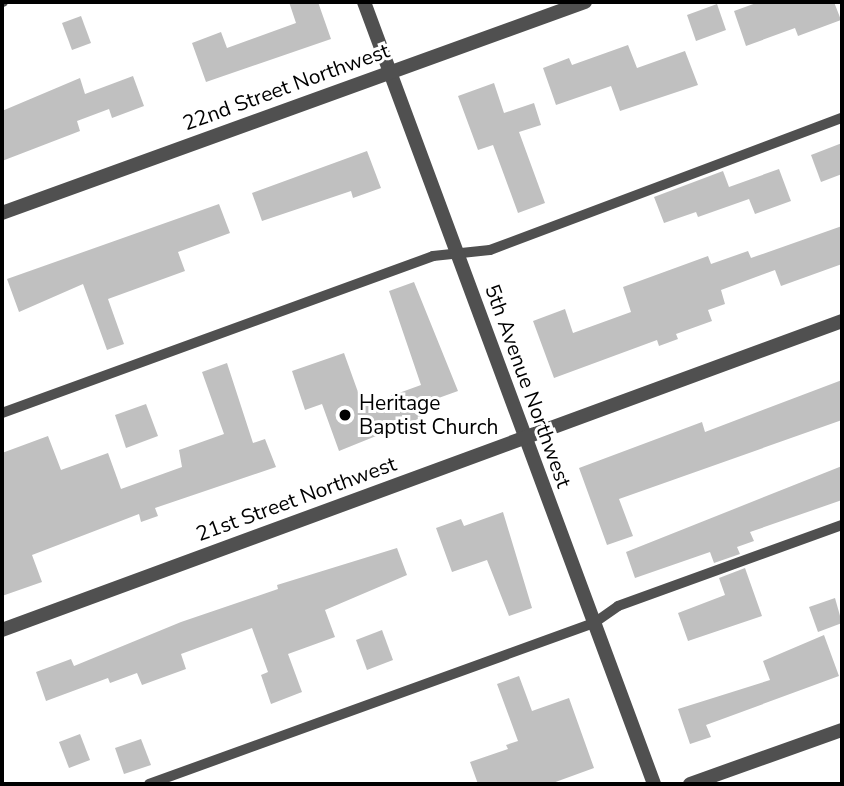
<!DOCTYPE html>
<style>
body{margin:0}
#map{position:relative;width:844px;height:786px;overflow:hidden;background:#fff;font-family:"Nunito Sans",sans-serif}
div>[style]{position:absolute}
.building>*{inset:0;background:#c0c0c0}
.service>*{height:10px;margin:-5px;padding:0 5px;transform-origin:5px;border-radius:5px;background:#505050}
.minor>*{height:14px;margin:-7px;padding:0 7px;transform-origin:7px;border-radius:7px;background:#505050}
.dots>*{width:19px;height:19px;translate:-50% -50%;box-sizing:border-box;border:4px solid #fff;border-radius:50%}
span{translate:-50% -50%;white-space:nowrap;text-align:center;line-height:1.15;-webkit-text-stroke:6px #fff;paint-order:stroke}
.street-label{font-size:21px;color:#000}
.poi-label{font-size:21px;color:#000}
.left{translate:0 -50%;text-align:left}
.frame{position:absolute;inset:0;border:4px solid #000;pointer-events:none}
</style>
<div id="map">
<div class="building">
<div style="clip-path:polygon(289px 2px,318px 2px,331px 39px,206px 82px,192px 43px,221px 32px,227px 48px,296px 23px)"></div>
<div style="clip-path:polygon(759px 2px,834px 2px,841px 20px,798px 36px,795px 28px,746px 46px,734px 11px)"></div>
<div style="clip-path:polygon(717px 4px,726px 30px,696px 41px,687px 15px)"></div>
<div style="clip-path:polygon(81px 16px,91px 43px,72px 50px,62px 23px)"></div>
<div style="clip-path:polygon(628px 45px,637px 68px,685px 51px,698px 85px,620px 111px,611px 86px,556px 105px,543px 68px,569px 58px,572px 65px)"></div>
<div style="clip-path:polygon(133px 76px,144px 106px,112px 118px,109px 109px,77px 121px,80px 131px,2px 161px,2px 111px,80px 78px,85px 94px)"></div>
<div style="clip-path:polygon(494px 83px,504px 113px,534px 103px,541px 125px,519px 132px,545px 203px,518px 213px,493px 145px,478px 150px,458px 96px)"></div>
<div style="clip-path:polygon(842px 143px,842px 174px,821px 182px,811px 155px)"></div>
<div style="clip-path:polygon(367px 151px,381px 188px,353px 198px,351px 191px,262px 221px,252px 193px)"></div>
<div style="clip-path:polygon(779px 169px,791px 201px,755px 214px,749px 199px,698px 217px,696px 212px,664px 223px,654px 197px,723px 171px,729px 187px)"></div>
<div style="clip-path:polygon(219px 204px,230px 233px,178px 252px,185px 271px,108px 299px,124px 344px,107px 350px,83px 284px,19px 312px,7px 279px)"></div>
<div style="clip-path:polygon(842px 226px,842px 264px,781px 286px,775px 270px,721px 290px,725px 304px,708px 310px,712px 321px,676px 334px,678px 339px,659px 346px,657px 340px,554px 378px,533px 321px,565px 309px,573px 333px,631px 312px,623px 287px,708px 256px,711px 264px,748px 251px,751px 258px)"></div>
<div style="clip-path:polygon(414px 282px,458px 391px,419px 405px,423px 417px,339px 451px,322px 404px,305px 410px,292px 371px,344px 353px,363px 406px,421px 385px,389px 291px)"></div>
<div style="clip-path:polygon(227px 363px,253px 443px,265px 439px,276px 467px,155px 508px,158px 516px,141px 522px,139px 514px,32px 555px,42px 582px,2px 596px,2px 453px,48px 436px,61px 470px,108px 453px,121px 489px,182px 467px,179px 450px,224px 434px,202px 372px)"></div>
<div style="clip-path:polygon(842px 380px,842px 420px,619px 499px,633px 536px,607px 545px,579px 468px,702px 422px,705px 432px)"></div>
<div style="clip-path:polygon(146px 404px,158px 436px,126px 448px,115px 415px)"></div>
<div style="clip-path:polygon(842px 466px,842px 500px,750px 532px,754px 541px,737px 547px,740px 554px,714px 563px,710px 552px,635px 578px,626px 552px)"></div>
<div style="clip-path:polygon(503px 512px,532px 608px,509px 616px,487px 560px,452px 572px,436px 528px,461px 519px,464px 526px)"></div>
<div style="clip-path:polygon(397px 548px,407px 575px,325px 610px,335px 637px,288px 654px,302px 692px,271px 704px,261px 675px,268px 672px,252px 628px,181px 654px,186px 669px,142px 685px,137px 673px,110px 683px,108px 678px,46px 701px,36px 672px,71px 659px,74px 666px,181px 622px,278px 589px,277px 585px)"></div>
<div style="clip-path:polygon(745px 568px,762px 616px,688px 641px,678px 613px,725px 595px,719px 578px)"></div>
<div style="clip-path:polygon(835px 598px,842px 623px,818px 632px,809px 607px)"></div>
<div style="clip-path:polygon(382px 630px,393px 660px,367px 670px,356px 640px)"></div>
<div style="clip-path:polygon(824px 635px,839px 676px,706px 725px,711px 737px,690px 744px,678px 709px,770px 680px,763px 661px)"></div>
<div style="clip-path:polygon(519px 676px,532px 711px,569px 698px,594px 768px,550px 784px,478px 784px,470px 762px,508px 749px,506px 745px,518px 741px,497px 684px)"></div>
<div style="clip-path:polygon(80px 734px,90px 760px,69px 768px,59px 742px)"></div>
<div style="clip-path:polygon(141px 739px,151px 765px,124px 774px,115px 748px)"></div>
</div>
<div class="service">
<div style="left:2px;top:2px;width:1px"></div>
<div style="left:2px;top:413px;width:459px;rotate:-20deg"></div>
<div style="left:433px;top:256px;width:57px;rotate:-6deg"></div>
<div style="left:490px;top:250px;width:376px;rotate:-20.6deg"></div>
<div style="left:149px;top:784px;width:473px;rotate:-19.9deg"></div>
<div style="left:594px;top:623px;width:29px;rotate:-35deg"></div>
<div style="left:618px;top:606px;width:238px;rotate:-19.9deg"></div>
</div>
<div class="minor">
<div style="left:364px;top:2px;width:834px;rotate:69.65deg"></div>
<div style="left:2px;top:213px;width:620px;rotate:-19.9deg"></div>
<div style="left:2px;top:630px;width:895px;rotate:-20.2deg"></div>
<div style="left:690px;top:784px;width:161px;rotate:-19.6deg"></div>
</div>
<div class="dots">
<div style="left:345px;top:415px;background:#000"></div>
</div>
<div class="street-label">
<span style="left:286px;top:87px;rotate:-20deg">22nd Street Northwest</span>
<span style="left:528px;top:386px;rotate:70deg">5th Avenue Northwest</span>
<span style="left:296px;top:499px;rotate:-20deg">21st Street Northwest</span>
</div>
<div class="poi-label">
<span class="left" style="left:359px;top:415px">Heritage<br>Baptist Church</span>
</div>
<div class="frame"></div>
</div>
